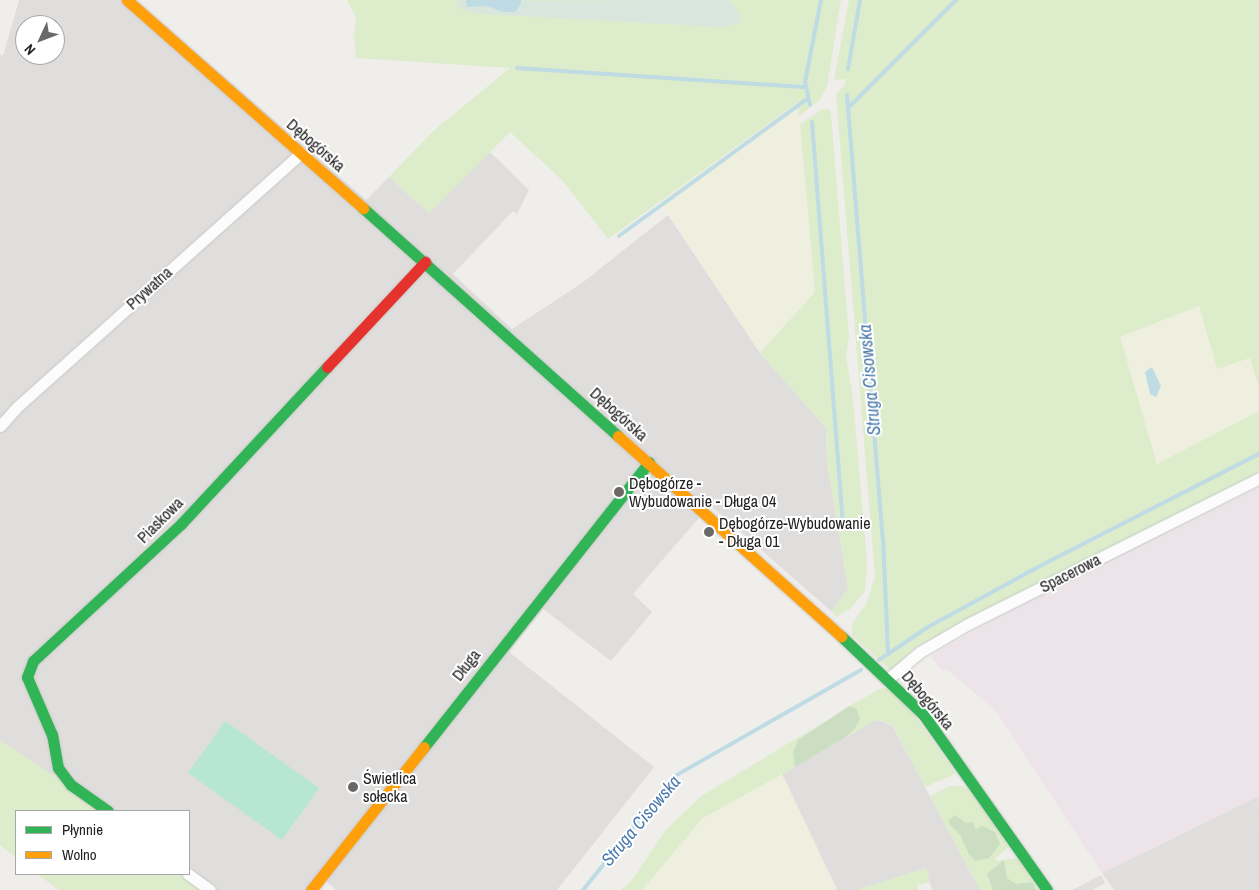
<!DOCTYPE html>
<meta charset="utf-8">
<style>
body{margin:0}
#map{position:relative;width:1259px;height:890px;overflow:hidden;background:#f0eeeb;font-family:"Archivo Narrow",sans-serif}
div>[style]{position:absolute}
.residential>*{inset:0;background:#dfdedc}
.industrial>*{inset:0;background:#ede4e9}
.farmland>*{inset:0;background:#efefdf}
.grass>*{inset:0;background:#ddeccb}
.forest>*{inset:0;background:#cbdec1}
.wetland>*{inset:0;background:#d9e6de}
.pitch>*{inset:0;background:#b7e6d2}
.parking>*{inset:0;background:#e0dfde}
.water>*{inset:0;background:#bfdbe3}
.stream>*{height:4px;margin:-2px;padding:0 2px;transform-origin:2px;border-radius:2px;background:#bfdbe3}
.roads{filter:drop-shadow(0 0 1px #c9c8c7) drop-shadow(0 0 1px #c9c8c7)}
.street>*{height:11px;margin:-5.5px;padding:0 5.5px;transform-origin:5.5px;border-radius:5.5px;background:#fdfcfc}
.fast>*{height:11px;margin:-5.5px;padding:0 5.5px;transform-origin:5.5px;border-radius:5.5px;background:#30b455}
.slow>*{height:11px;margin:-5.5px;padding:0 5.5px;transform-origin:5.5px;border-radius:5.5px;background:#ff9f0a}
.jam>*{height:11px;margin:-5.5px;padding:0 5.5px;transform-origin:5.5px;border-radius:5.5px;background:#e5322d}
.dots>*{width:14px;height:14px;translate:-50% -50%;box-sizing:border-box;border:2px solid #fff;border-radius:50%}
span{translate:-50% -50%;white-space:nowrap;text-align:center;line-height:1.15;-webkit-text-stroke:4px #fff;paint-order:stroke}
.street-label{font-size:16px;color:#222}
.poi-label{font-size:16px;color:#222}
.left{translate:0 -50%;text-align:left}
.water-label{font-size:18px;color:#4a7aab;font-style:italic}
.legend{position:absolute;left:15px;top:810px;width:175px;height:65px;box-sizing:border-box;background:#fff;border:1px solid #a7a7a7;margin:0;padding:6px 9px;list-style:none;font-size:15px;color:#222}
.legend li{display:flex;align-items:center;gap:10px;height:25px}
.legend b{width:25px;border:1px solid #a7a7a7}
.north{position:absolute;left:15px;top:15px;width:50px;height:50px;box-sizing:border-box;background:#fff;border:1px solid #a7a7a7;border-radius:50%;rotate:227deg;font-size:14px;font-weight:700;line-height:20px;text-align:center;color:#222}
.north::after{content:'';display:block;margin:auto;width:18px;height:22px;background:#6a6968;clip-path:polygon(50% 0,100% 100%,50% 72%,0 100%)}
</style>
<div id="map">
<div class="residential">
<div style="clip-path:polygon(evenodd,19px 0,136px 0,366px 200px,389px 177px,429px 213px,488px 150px,529px 190px,517px 214px,513px 211px,453px 274px,512px 329px,582px 283px,668px 215px,760px 353px,826px 428px,827px 462px,848px 588px,832px 612px,710px 505px,633px 594px,652px 612px,611px 661px,543px 609px,509px 652px,654px 767px,557px 890px,336px 890px,321px 876px,310px 890px,210px 890px,189px 874px,189px 811px,102px 811px,0 740px,0 54px,3px 56px,19px 0,25px 25px,55px 25px,55px 55px,25px 55px,25px 25px)"></div>
<div style="clip-path:polygon(876px 720px,892px 725px,980px 890px,932px 890px,926px 868px,857px 890px,837px 890px,782px 774px)"></div>
<div style="clip-path:polygon(1259px 796px,1259px 890px,1114px 890px,1102px 873px)"></div>
</div>
<div class="industrial">
<div style="clip-path:polygon(1259px 487px,1259px 796px,1102px 873px,995px 710px,946px 669px,942px 671px,930px 656px,1020px 604px)"></div>
</div>
<div class="farmland">
<div style="clip-path:polygon(798px 102px,815px 292px,760px 353px,660px 201px)"></div>
<div style="clip-path:polygon(1199px 305px,1217px 368px,1251px 358px,1259px 388px,1259px 411px,1157px 464px,1120px 337px)"></div>
<div style="clip-path:polygon(782px 774px,837px 890px,643px 890px,703px 818px)"></div>
</div>
<div class="grass">
<div style="clip-path:polygon(347px 0,841px 0,827px 87px,820px 100px,799px 116px,798px 102px,608px 239px,563px 181px,510px 132px,429px 213px,389px 177px,432px 132px,510px 68px,356px 58px,354px 39px,356px 17px)"></div>
<div style="clip-path:polygon(849px 0,1259px 0,1259px 388px,1250px 358px,1217px 369px,1199px 306px,1120px 337px,1157px 464px,1259px 411px,1259px 472px,916px 647px,891px 671px,852px 635px,852px 624px,866px 604px,875px 578px,836px 94px,845px 85px,845px 79px,834px 80px)"></div>
<div style="clip-path:polygon(823px 109px,830px 110px,831px 114px,849px 338px,846px 355px,853px 398px,867px 563px,865px 591px,850px 609px,836px 617px,832px 612px,848px 588px,827px 462px,826px 428px,760px 353px,815px 292px,800px 124px)"></div>
<div style="clip-path:polygon(882px 688px,890px 689px,910px 709px,955px 772px,953px 775px,925px 787px,892px 724px,876px 720px,846px 737px,860px 719px,857px 709px,849px 706px)"></div>
<div style="clip-path:polygon(823px 722px,798px 740px,793px 753px,795px 767px,703px 818px,642px 890px,621px 890px,633px 879px,665px 831px,700px 797px)"></div>
<div style="clip-path:polygon(0 740px,60px 780px,104px 811px,16px 811px,16px 858px,0 845px)"></div>
<div style="clip-path:polygon(950px 786px,963px 786px,969px 790px,1009px 847px,995px 858px,998px 861px,1017px 858px,1039px 890px,980px 890px,930px 796px)"></div>
<div style="clip-path:polygon(926px 868px,930px 882px,917px 885px,918px 890px,857px 890px)"></div>
<div style="clip-path:polygon(189px 871px,216px 890px,59px 890px,37px 874px,189px 874px)"></div>
</div>
<div class="forest">
<div style="clip-path:polygon(849px 706px,857px 709px,860px 719px,855px 728px,846px 737px,795px 767px,793px 753px,798px 740px)"></div>
<div style="clip-path:polygon(955px 815px,966px 823px,972px 822px,976px 829px,982px 826px,995px 832px,1000px 844px,989px 858px,975px 861px,969px 854px,960px 835px,950px 825px,949px 820px)"></div>
<div style="clip-path:polygon(1004px 860px,1007px 878px,1016px 884px,1032px 882px,1036px 890px,993px 890px,987px 874px)"></div>
</div>
<div class="wetland">
<div style="clip-path:polygon(729px 0,740px 16px,739px 23px,724px 27px,483px 14px,460px 9px,455px 1px)"></div>
</div>
<div class="pitch">
<div style="clip-path:polygon(225px 721px,319px 788px,282px 840px,188px 773px)"></div>
</div>
<div class="parking">
<div style="clip-path:polygon(1259px 799px,1259px 808px,1109px 881px,1105px 873px)"></div>
<div style="clip-path:polygon(1259px 819px,1259px 829px,1234px 842px,1231px 837px,1202px 852px,1200px 848px)"></div>
<div style="clip-path:polygon(1191px 857px,1207px 890px,1187px 890px,1175px 865px)"></div>
<div style="clip-path:polygon(1160px 867px,1162px 871px,1122px 890px,1120px 886px)"></div>
<div style="clip-path:polygon(1101px 875px,1105px 883px,1092px 890px,1072px 890px)"></div>
</div>
<div class="water">
<div style="clip-path:polygon(466px 0,521px 0,521px 4px,515px 12px,502px 12px,487px 6px,467px 7px)"></div>
<div style="clip-path:polygon(1152px 367px,1161px 386px,1156px 397px,1150px 394px,1145px 372px)"></div>
</div>
<div class="stream">
<div style="left:517px;top:68px;width:290px;rotate:3.8deg"></div>
<div style="left:848px;top:69px;width:70px;rotate:-80.1deg"></div>
<div style="left:847px;top:95px;width:444px;rotate:85.4deg"></div>
<div style="left:883px;top:538px;width:115px;rotate:87.5deg"></div>
<div style="left:810px;top:105px;width:24px;rotate:-102deg"></div>
<div style="left:805px;top:82px;width:84px;rotate:-79deg"></div>
<div style="left:848px;top:108px;width:153px;rotate:-45deg"></div>
<div style="left:812px;top:122px;width:406px;rotate:85.6deg"></div>
<div style="left:619px;top:236px;width:234px;rotate:-36.1deg"></div>
<div style="left:879px;top:660px;width:59px;rotate:-34deg"></div>
<div style="left:928px;top:627px;width:123px;rotate:-28.6deg"></div>
<div style="left:1036px;top:568px;width:250px;rotate:-27.1deg"></div>
<div style="left:583px;top:890px;width:146px;rotate:-51.1deg"></div>
<div style="left:675px;top:776px;width:214px;rotate:-29.7deg"></div>
</div>
<div class="roads">
<div class="street">
<div style="left:0;top:426px;width:25px;rotate:-48deg"></div>
<div style="left:17px;top:407px;width:381px;rotate:-41.8deg"></div>
<div style="left:889px;top:678px;width:40px;rotate:-40deg"></div>
<div style="left:920px;top:652px;width:56px;rotate:-30.3deg"></div>
<div style="left:968px;top:624px;width:326px;rotate:-26.6deg"></div>
<div style="left:188px;top:874px;width:27px;rotate:36deg"></div>
</div>
<div class="fast">
<div style="left:363px;top:208px;width:342px;rotate:41.8deg"></div>
<div style="left:841px;top:636px;width:113px;rotate:43.6deg"></div>
<div style="left:923px;top:714px;width:215px;rotate:54.8deg"></div>
<div style="left:424px;top:747px;width:363px;rotate:-51.7deg"></div>
<div style="left:108px;top:811px;width:45px;rotate:-144.9deg"></div>
<div style="left:71px;top:785px;width:21px;rotate:-127deg"></div>
<div style="left:58px;top:768px;width:34px;rotate:-100deg"></div>
<div style="left:52px;top:735px;width:63px;rotate:-113.3deg"></div>
<div style="left:27px;top:677px;width:17px;rotate:-69deg"></div>
<div style="left:33px;top:661px;width:202px;rotate:-42.8deg"></div>
<div style="left:181px;top:524px;width:214px;rotate:-47.1deg"></div>
</div>
<div class="slow">
<div style="left:127px;top:0;width:315px;rotate:41.4deg"></div>
<div style="left:618px;top:436px;width:300px;rotate:41.9deg"></div>
<div style="left:311px;top:890px;width:182px;rotate:-51.7deg"></div>
</div>
<div class="jam">
<div style="left:327px;top:367px;width:144px;rotate:-47deg"></div>
</div>
</div>
<div class="dots">
<div style="left:619px;top:492px;background:#6a6968"></div>
<div style="left:709px;top:532px;background:#6a6968"></div>
<div style="left:353px;top:787px;background:#6a6968"></div>
</div>
<div class="street-label">
<span style="left:316px;top:145px;rotate:41deg">Dębogórska</span>
<span style="left:149px;top:288px;rotate:-42deg">Prywatna</span>
<span style="left:619px;top:414px;rotate:42deg">Dębogórska</span>
<span style="left:160px;top:520px;rotate:-45deg">Piaskowa</span>
<span style="left:1070px;top:573px;rotate:-27deg">Spacerowa</span>
<span style="left:466px;top:665px;rotate:-52deg">Długa</span>
<span style="left:928px;top:700px;rotate:50deg">Dębogórska</span>
</div>
<div class="poi-label">
<span class="left" style="left:629px;top:492px">Dębogórze -<br>Wybudowanie - Długa 04</span>
<span class="left" style="left:719px;top:532px">Dębogórze-Wybudowanie<br>- Długa 01</span>
<span class="left" style="left:363px;top:787px">Świetlica<br>sołecka</span>
</div>
<div class="water-label">
<span style="left:870px;top:380px;rotate:-95deg">Struga Cisowska</span>
<span style="left:641px;top:821px;rotate:-50deg">Struga Cisowska</span>
</div>
<ul class="legend">
<li><b style="height:6px;background:#30b455"></b>Płynnie</li>
<li><b style="height:6px;background:#ff9f0a"></b>Wolno</li>
</ul>
<div class="north">N</div>
</div>
